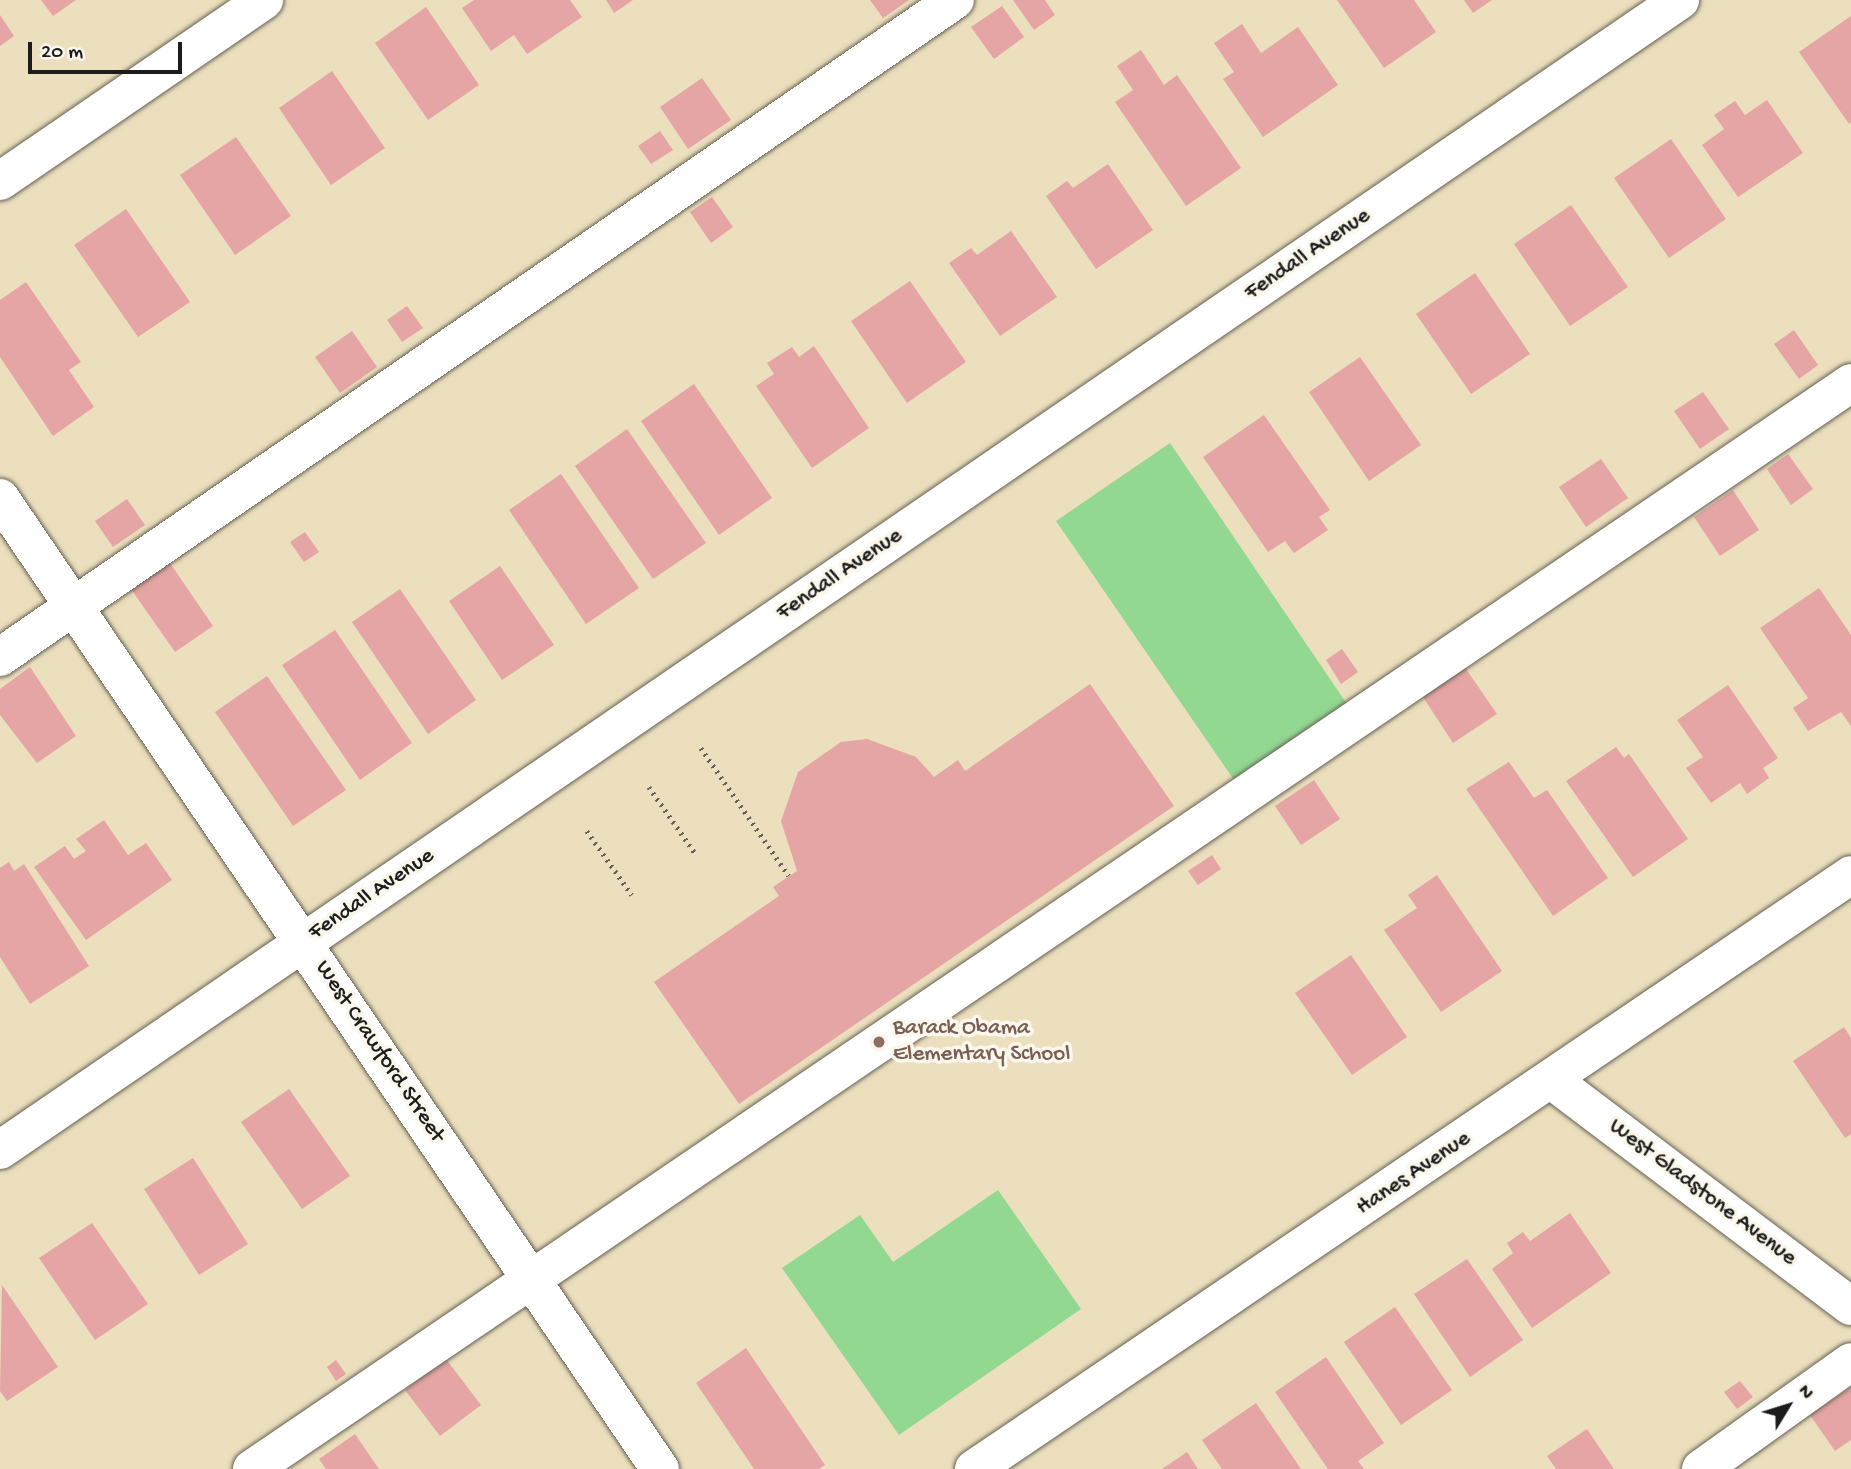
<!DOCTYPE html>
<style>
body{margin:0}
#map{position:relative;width:1851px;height:1469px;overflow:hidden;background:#ecdfbd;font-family:"Gochi Hand",sans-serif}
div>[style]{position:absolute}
.green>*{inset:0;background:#92d891}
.building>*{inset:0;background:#e5a5a4}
.path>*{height:4.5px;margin-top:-2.25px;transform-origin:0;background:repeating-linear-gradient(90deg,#656054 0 2px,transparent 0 7px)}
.roads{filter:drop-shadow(0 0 2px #656054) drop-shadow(0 0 2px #656054)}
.minor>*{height:38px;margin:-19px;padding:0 19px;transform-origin:19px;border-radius:19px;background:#fff}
.dots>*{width:19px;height:19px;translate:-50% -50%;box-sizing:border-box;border:4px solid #fbf7ec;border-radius:50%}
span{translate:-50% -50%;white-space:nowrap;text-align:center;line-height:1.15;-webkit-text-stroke:7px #fbf7ec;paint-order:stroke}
.street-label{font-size:23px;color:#1c1c1c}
.education-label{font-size:23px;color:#785e54}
.left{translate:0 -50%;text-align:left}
.north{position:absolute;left:1753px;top:1371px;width:70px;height:70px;-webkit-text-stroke:5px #fbf7ec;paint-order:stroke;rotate:52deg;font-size:19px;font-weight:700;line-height:28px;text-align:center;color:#1c1c1c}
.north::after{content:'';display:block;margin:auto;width:24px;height:32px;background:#1c1c1c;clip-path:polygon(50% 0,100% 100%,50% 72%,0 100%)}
.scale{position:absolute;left:28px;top:42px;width:154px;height:32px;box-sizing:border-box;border:4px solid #1c1c1c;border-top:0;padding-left:9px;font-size:21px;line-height:24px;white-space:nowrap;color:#1c1c1c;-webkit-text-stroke:5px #fbf7ec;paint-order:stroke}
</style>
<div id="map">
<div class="green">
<div style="clip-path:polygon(1170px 443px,1347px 704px,1236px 783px,1056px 521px)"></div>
<div style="clip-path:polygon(998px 1190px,1081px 1309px,899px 1435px,782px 1268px,860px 1215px,893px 1262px)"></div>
</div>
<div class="building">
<div style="clip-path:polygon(41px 0,76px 0,53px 16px)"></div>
<div style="clip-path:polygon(474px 0,570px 0,582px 17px,527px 54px,514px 35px,491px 51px,462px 8px)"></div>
<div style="clip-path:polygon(606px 0,633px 0,614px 13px)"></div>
<div style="clip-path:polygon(870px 0,909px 0,883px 18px)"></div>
<div style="clip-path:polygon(1013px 0,1045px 0,1055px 15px,1034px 30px)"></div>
<div style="clip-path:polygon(1337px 0,1414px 0,1436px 32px,1384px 68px)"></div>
<div style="clip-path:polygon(1464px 0,1492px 0,1473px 13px)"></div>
<div style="clip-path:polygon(1002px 6px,1024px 37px,994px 59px,971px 27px)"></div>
<div style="clip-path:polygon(426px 7px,479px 85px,428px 120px,375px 43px)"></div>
<div style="clip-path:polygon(0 15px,14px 36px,0 46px)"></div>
<div style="clip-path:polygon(1851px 16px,1851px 122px,1849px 124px,1799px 52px)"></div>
<div style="clip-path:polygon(1242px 24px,1261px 53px,1298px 27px,1338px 85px,1263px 137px,1223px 79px,1234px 72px,1214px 43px)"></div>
<div style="clip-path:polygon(1141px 50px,1164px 85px,1177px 75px,1241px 168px,1186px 206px,1115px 102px,1133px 90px,1117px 66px)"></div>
<div style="clip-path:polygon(332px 71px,385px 148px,331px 185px,279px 108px)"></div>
<div style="clip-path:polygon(702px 78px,731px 120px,688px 149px,660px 107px)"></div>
<div style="clip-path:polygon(1767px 100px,1803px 153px,1738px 197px,1702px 145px,1724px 129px,1714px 115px,1735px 101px,1745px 115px)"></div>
<div style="clip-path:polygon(660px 131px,673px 150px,651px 164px,638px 146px)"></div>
<div style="clip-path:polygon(236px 137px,291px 216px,235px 255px,180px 175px)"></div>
<div style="clip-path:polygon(1671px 139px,1726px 219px,1669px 258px,1614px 178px)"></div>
<div style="clip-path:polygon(1108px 164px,1153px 230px,1096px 269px,1046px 196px,1067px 181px,1073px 188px)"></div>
<div style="clip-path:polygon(712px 197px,733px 227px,711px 243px,690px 212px)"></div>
<div style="clip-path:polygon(1571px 205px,1628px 287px,1570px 326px,1514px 244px)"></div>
<div style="clip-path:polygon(126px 209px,190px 302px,138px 337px,74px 245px)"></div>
<div style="clip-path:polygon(1011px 231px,1057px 297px,1000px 336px,949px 263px,971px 248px,977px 255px)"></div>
<div style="clip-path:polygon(1475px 273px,1530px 354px,1471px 394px,1416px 314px)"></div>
<div style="clip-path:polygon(910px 281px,966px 362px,907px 403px,851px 321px)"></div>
<div style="clip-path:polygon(26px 282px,81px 362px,69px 370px,94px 407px,53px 436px,0 357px,0 300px)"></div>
<div style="clip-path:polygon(407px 306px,423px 328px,402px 342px,387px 320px)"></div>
<div style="clip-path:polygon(1794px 330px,1818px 365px,1799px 379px,1774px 344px)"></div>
<div style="clip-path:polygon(352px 331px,377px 367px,340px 393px,315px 357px)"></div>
<div style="clip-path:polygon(814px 346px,869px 428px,812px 468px,756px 386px,774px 374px,767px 363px,792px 347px,799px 357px)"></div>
<div style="clip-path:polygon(1360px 357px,1421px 445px,1369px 481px,1309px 392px)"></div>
<div style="clip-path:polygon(694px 384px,772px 498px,719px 535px,641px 421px)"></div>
<div style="clip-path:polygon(1703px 392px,1729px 429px,1700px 449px,1674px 411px)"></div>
<div style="clip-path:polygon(1264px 415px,1330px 510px,1319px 517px,1328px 530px,1294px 553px,1285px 541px,1268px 552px,1203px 457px)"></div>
<div style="clip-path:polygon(627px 429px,706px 543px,653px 579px,575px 466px)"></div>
<div style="clip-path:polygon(1788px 454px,1813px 489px,1791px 505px,1767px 469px)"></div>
<div style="clip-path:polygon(1601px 459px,1628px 498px,1586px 527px,1559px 487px)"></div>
<div style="clip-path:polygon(561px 474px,639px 588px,586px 624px,509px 510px)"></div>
<div style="clip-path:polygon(1733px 490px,1759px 530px,1720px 556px,1694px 517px)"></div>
<div style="clip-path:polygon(127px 499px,145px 525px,113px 547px,95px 521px)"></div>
<div style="clip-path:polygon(305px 532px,319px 552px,304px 562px,290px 542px)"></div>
<div style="clip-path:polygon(170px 563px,213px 626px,175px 652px,131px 589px)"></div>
<div style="clip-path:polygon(500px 566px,554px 645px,502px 680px,449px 601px)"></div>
<div style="clip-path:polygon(1819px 588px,1851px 635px,1851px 726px,1841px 712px,1808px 731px,1793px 708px,1808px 698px,1760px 628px)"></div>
<div style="clip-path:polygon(400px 589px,476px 700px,428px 734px,352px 622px)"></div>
<div style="clip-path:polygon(335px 630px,412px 743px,360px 780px,282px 665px)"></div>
<div style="clip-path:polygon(1342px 649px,1358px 672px,1341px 684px,1326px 660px)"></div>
<div style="clip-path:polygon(1464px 666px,1497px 714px,1453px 743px,1421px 694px)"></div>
<div style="clip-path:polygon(30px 667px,76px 736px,37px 763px,0 715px,0 689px)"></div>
<div style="clip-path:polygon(267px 676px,346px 790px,293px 826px,215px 712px)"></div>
<div style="clip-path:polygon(1090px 684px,1174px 806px,739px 1104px,654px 982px,779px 896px,773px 887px,797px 871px,781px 821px,798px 772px,841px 742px,867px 739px,916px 757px,934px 777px,958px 760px,965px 771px)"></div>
<div style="clip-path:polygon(1728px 685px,1778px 758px,1763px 768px,1769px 778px,1747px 794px,1740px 783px,1711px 803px,1686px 768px,1703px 757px,1677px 720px)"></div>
<div style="clip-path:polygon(1616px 747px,1624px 758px,1629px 754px,1688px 839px,1633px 877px,1566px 781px)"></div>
<div style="clip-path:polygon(1509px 762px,1534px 798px,1547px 790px,1608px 878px,1553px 916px,1466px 789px)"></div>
<div style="clip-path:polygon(1314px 780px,1340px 819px,1301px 845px,1275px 806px)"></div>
<div style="clip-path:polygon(104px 820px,128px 855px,146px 843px,172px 880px,86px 940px,34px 867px,65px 846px,74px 859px,86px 851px,76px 839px)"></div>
<div style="clip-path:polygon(1212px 855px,1221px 869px,1198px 885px,1188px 871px)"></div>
<div style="clip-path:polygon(9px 862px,14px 871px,24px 864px,89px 966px,30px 1004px,0 957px,0 868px)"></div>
<div style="clip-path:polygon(1437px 875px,1502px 971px,1441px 1012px,1384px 930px,1417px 908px,1408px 895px)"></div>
<div style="clip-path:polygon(1351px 955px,1407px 1037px,1352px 1075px,1295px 993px)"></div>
<div style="clip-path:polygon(1844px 1027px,1851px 1038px,1851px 1134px,1845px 1138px,1793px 1061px)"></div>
<div style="clip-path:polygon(289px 1089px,350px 1176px,302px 1209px,241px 1122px)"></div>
<div style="clip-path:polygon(193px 1158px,248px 1244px,199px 1275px,144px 1189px)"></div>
<div style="clip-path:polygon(1570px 1213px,1611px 1273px,1532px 1328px,1492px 1269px,1513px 1253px,1507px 1243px,1523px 1232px,1530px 1241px)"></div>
<div style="clip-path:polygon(92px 1223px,148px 1304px,95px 1340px,39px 1258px)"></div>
<div style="clip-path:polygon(1467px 1259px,1523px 1340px,1470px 1377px,1414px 1294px)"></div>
<div style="clip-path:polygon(2px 1285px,58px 1367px,7px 1401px,0 1391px)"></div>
<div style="clip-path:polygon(1395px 1307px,1452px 1390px,1401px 1425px,1344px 1342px)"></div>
<div style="clip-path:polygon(746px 1348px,825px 1465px,819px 1469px,754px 1469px,696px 1383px)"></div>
<div style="clip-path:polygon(1326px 1357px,1384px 1443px,1358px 1461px,1364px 1469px,1328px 1469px,1275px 1392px)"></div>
<div style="clip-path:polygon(446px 1359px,481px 1405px,440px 1436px,405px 1390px)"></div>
<div style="clip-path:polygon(336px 1360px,346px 1374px,336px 1381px,327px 1367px)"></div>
<div style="clip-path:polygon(1740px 1381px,1753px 1397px,1737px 1409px,1724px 1392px)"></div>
<div style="clip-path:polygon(1851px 1387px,1851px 1440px,1835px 1451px,1810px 1415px)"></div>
<div style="clip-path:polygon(1256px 1403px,1301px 1469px,1222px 1469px,1202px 1440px)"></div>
<div style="clip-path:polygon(1587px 1429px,1614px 1469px,1556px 1469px,1547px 1456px)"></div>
<div style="clip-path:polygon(355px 1434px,379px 1469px,326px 1469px,319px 1459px)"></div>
<div style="clip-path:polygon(1187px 1452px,1198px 1469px,1162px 1469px)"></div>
</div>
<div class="path">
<div style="left:701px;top:748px;width:155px;rotate:55.5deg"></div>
<div style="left:649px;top:787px;width:80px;rotate:55.1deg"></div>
<div style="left:587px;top:831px;width:78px;rotate:54.9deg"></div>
</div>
<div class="roads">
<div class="minor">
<div style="left:0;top:181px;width:320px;rotate:-34.4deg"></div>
<div style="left:0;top:498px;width:1174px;rotate:55.8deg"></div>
<div style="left:0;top:657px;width:1159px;rotate:-34.53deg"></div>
<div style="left:1553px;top:1081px;width:373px;rotate:37.1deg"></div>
<div style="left:0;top:1150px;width:2036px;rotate:-34.39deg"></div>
<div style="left:252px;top:1469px;width:1933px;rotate:-34.18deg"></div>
<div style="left:974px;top:1469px;width:1059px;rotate:-34.11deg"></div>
<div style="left:1701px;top:1469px;width:184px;rotate:-35.5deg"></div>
</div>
</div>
<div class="dots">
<div style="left:879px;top:1042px;background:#8d6e63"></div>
</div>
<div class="street-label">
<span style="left:1308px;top:255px;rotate:-34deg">Fendall Avenue</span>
<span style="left:840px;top:575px;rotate:-34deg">Fendall Avenue</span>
<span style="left:372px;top:895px;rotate:-34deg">Fendall Avenue</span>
<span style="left:379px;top:1052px;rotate:56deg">West Crawford Street</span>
<span style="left:1414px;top:1174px;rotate:-34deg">Hanes Avenue</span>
<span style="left:1702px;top:1193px;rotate:37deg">West Gladstone Avenue</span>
</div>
<div class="education-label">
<span class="left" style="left:893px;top:1042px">Barack Obama<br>Elementary School</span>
</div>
<div class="north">N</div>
<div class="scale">20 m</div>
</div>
